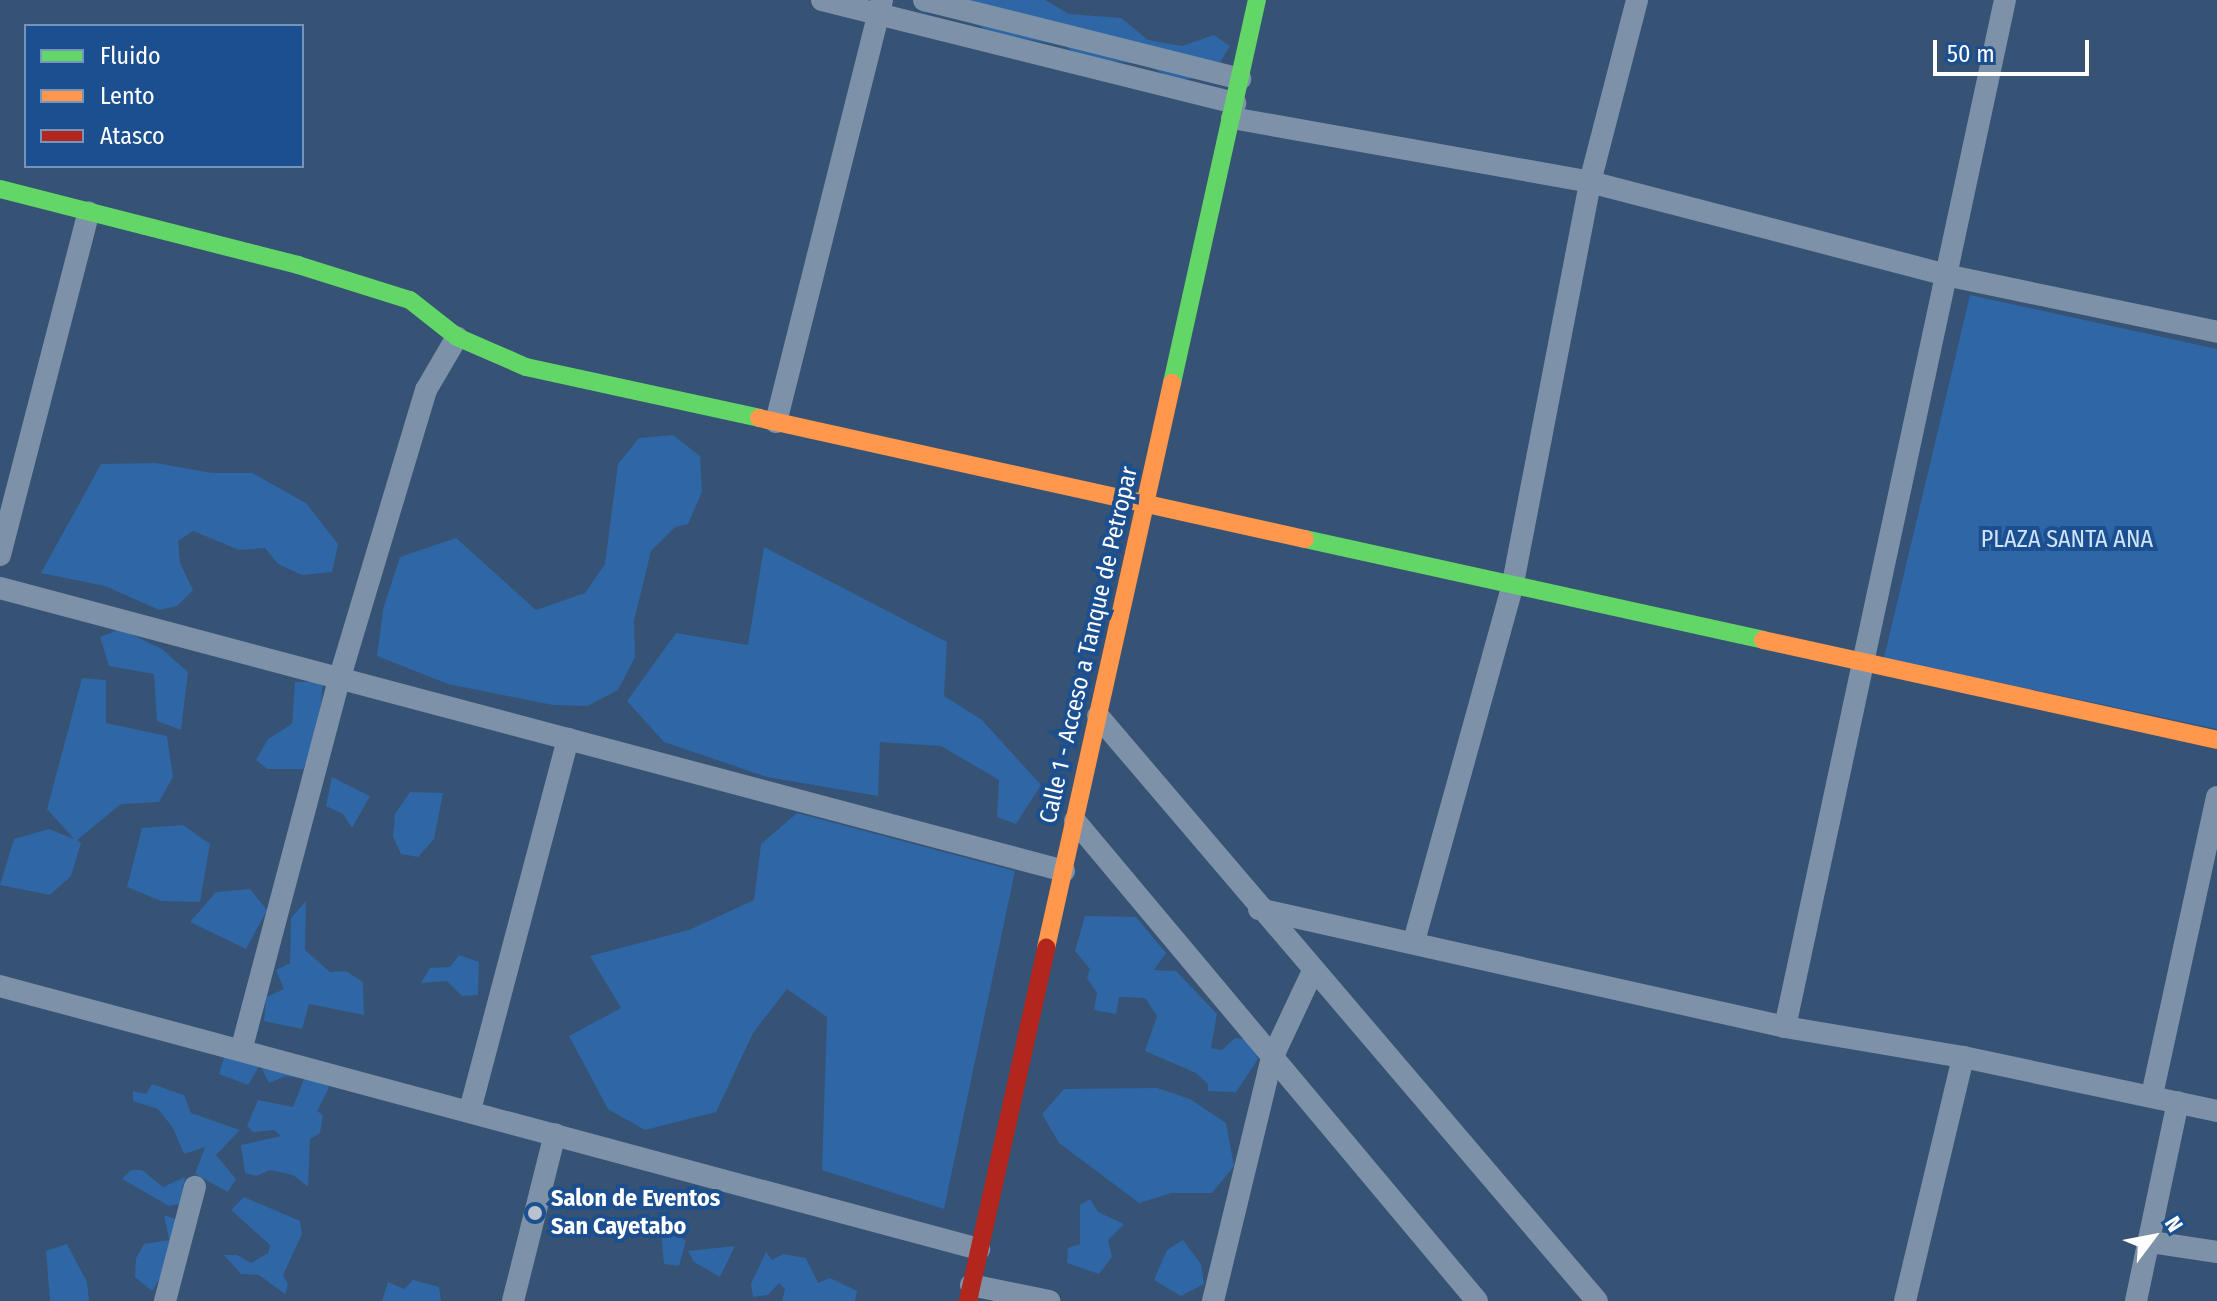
<!DOCTYPE html>
<style>
body{margin:0}
#map{position:relative;width:2217px;height:1301px;overflow:hidden;background:#365274;font-family:"Fira Sans Condensed",sans-serif}
div>[style]{position:absolute}
.green>*{inset:0;background:#2f66a5}
.street>*{height:22px;margin:-11px;padding:0 11px;transform-origin:11px;border-radius:11px;background:#7d92a8}
.fast>*{height:18px;margin:-9px;padding:0 9px;transform-origin:9px;border-radius:9px;background:#63d668}
.slow>*{height:18px;margin:-9px;padding:0 9px;transform-origin:9px;border-radius:9px;background:#ff974d}
.jam>*{height:18px;margin:-9px;padding:0 9px;transform-origin:9px;border-radius:9px;background:#b3261e}
.dots>*{width:22px;height:22px;translate:-50% -50%;box-sizing:border-box;border:4px solid #1b4f8f;border-radius:50%}
span{translate:-50% -50%;white-space:nowrap;text-align:center;line-height:1.15;-webkit-text-stroke:8px #1b4f8f;paint-order:stroke}
.park-label{font-size:24px;color:#cfe3fa}
.street-label{font-size:24px;color:#fff}
.poi-label{font-size:24px;color:#fff;font-weight:700}
.left{translate:0 -50%;text-align:left}
.legend{position:absolute;left:24px;top:24px;width:280px;height:144px;box-sizing:border-box;background:#1b4f8f;border:2px solid #7695bc;margin:0;padding:10px 14px;list-style:none;font-size:24px;color:#fff}
.legend li{display:flex;align-items:center;gap:16px;height:40px}
.legend b{width:40px;border:2px solid #7695bc}
.north{position:absolute;left:2113px;top:1197px;width:80px;height:80px;-webkit-text-stroke:6px #1b4f8f;paint-order:stroke;rotate:58deg;font-size:22px;font-weight:700;line-height:32px;text-align:center;color:#fff}
.north::after{content:'';display:block;margin:auto;width:28px;height:36px;background:#fff;clip-path:polygon(50% 0,100% 100%,50% 72%,0 100%)}
.scale{position:absolute;left:1933px;top:40px;width:156px;height:36px;box-sizing:border-box;border:4px solid #fff;border-top:0;padding-left:10px;font-size:24px;line-height:28px;white-space:nowrap;color:#fff;-webkit-text-stroke:6px #1b4f8f;paint-order:stroke}
</style>
<div id="map">
<div class="green">
<div style="clip-path:polygon(916px 0,1045px 0,1069px 14px,1121px 18px,1148px 40px,1182px 46px,1214px 35px,1230px 46px,1213px 74px,1178px 81px,1146px 65px,1077px 57px,1066px 46px,1014px 37px,998px 42px,972px 19px,921px 12px)"></div>
<div style="clip-path:polygon(1970px 295px,2217px 349px,2217px 729px,1884px 658px)"></div>
<div style="clip-path:polygon(673px 435px,700px 456px,702px 492px,688px 524px,675px 527px,651px 551px,634px 621px,635px 657px,618px 690px,587px 706px,553px 705px,448px 684px,377px 656px,383px 609px,400px 557px,456px 538px,536px 610px,585px 593px,605px 564px,618px 464px,639px 438px)"></div>
<div style="clip-path:polygon(156px 463px,212px 473px,252px 473px,306px 503px,338px 544px,332px 572px,302px 575px,278px 564px,265px 548px,239px 550px,193px 531px,178px 541px,180px 563px,193px 590px,177px 606px,159px 610px,105px 586px,41px 573px,101px 464px)"></div>
<div style="clip-path:polygon(764px 547px,947px 642px,944px 696px,982px 720px,1041px 785px,1016px 824px,997px 817px,999px 780px,941px 746px,880px 742px,878px 796px,767px 777px,664px 742px,627px 701px,676px 633px,748px 645px)"></div>
<div style="clip-path:polygon(120px 629px,162px 649px,188px 672px,181px 730px,157px 721px,154px 674px,109px 666px,100px 637px)"></div>
<div style="clip-path:polygon(82px 678px,106px 680px,106px 723px,167px 736px,173px 777px,159px 802px,121px 804px,77px 840px,81px 843px,71px 876px,50px 895px,0 885px,14px 839px,49px 829px,74px 839px,47px 809px)"></div>
<div style="clip-path:polygon(295px 682px,323px 682px,318px 732px,303px 769px,267px 769px,256px 760px,268px 739px,292px 724px)"></div>
<div style="clip-path:polygon(332px 777px,370px 796px,352px 828px,343px 814px,326px 806px)"></div>
<div style="clip-path:polygon(410px 792px,443px 793px,434px 839px,418px 857px,401px 854px,393px 837px,395px 814px)"></div>
<div style="clip-path:polygon(797px 813px,1015px 871px,944px 1209px,822px 1170px,827px 1017px,787px 989px,753px 1033px,716px 1112px,645px 1130px,608px 1109px,569px 1036px,621px 1008px,590px 956px,689px 930px,754px 900px,761px 844px)"></div>
<div style="clip-path:polygon(183px 825px,210px 844px,200px 902px,161px 901px,127px 887px,142px 828px)"></div>
<div style="clip-path:polygon(250px 889px,267px 910px,246px 949px,190px 922px,216px 892px)"></div>
<div style="clip-path:polygon(306px 901px,305px 950px,330px 972px,346px 971px,363px 982px,364px 1015px,309px 1004px,302px 1029px,264px 1021px,266px 997px,284px 989px,276px 970px,290px 963px,291px 918px)"></div>
<div style="clip-path:polygon(1085px 916px,1136px 917px,1166px 953px,1154px 970px,1176px 971px,1217px 1014px,1211px 1048px,1222px 1050px,1235px 1038px,1249px 1040px,1258px 1059px,1236px 1092px,1208px 1091px,1208px 1084px,1196px 1073px,1145px 1051px,1157px 1016px,1145px 998px,1119px 997px,1116px 1014px,1094px 1010px,1097px 993px,1087px 978px,1090px 969px,1075px 951px)"></div>
<div style="clip-path:polygon(459px 955px,479px 962px,478px 995px,462px 996px,447px 981px,421px 983px,430px 968px,450px 967px)"></div>
<div style="clip-path:polygon(227px 1048px,318px 1071px,329px 1088px,317px 1111px,323px 1115px,320px 1133px,310px 1139px,308px 1187px,293px 1175px,270px 1170px,256px 1176px,245px 1173px,241px 1145px,281px 1136px,274px 1130px,253px 1132px,247px 1126px,258px 1100px,293px 1107px,304px 1079px,286px 1076px,269px 1083px,260px 1065px,248px 1085px,219px 1074px)"></div>
<div style="clip-path:polygon(152px 1084px,184px 1095px,191px 1113px,240px 1130px,216px 1155px,236px 1179px,228px 1192px,195px 1174px,205px 1147px,184px 1154px,173px 1128px,158px 1109px,133px 1101px,133px 1091px,146px 1094px)"></div>
<div style="clip-path:polygon(1157px 1088px,1190px 1099px,1226px 1123px,1234px 1166px,1212px 1193px,1172px 1193px,1139px 1203px,1059px 1143px,1042px 1114px,1064px 1089px)"></div>
<div style="clip-path:polygon(131px 1170px,142px 1170px,163px 1187px,185px 1177px,180px 1204px,169px 1206px,122px 1179px)"></div>
<div style="clip-path:polygon(244px 1197px,300px 1221px,302px 1234px,283px 1275px,288px 1284px,285px 1294px,259px 1275px,241px 1274px,224px 1255px,237px 1255px,251px 1263px,268px 1253px,270px 1245px,231px 1210px)"></div>
<div style="clip-path:polygon(1090px 1199px,1098px 1212px,1124px 1224px,1108px 1240px,1112px 1257px,1099px 1274px,1067px 1263px,1068px 1248px,1080px 1244px,1080px 1205px)"></div>
<div style="clip-path:polygon(164px 1215px,178px 1220px,169px 1264px,152px 1291px,135px 1277px,136px 1258px,144px 1244px,169px 1240px)"></div>
<div style="clip-path:polygon(671px 1231px,686px 1241px,679px 1266px,664px 1264px,661px 1232px)"></div>
<div style="clip-path:polygon(1183px 1240px,1201px 1264px,1204px 1284px,1181px 1296px,1154px 1280px,1167px 1250px)"></div>
<div style="clip-path:polygon(67px 1244px,87px 1282px,89px 1301px,50px 1301px,46px 1251px)"></div>
<div style="clip-path:polygon(735px 1246px,720px 1277px,694px 1262px,688px 1251px)"></div>
<div style="clip-path:polygon(766px 1252px,772px 1260px,783px 1254px,806px 1258px,818px 1283px,830px 1278px,857px 1291px,855px 1301px,782px 1301px,785px 1289px,779px 1283px,768px 1295px,753px 1297px,751px 1284px)"></div>
<div style="clip-path:polygon(413px 1280px,439px 1287px,441px 1301px,382px 1301px,388px 1282px,404px 1289px)"></div>
</div>
<div class="street">
<div style="left:822px;top:0;width:426px;rotate:14deg"></div>
<div style="left:924px;top:0;width:326px;rotate:14deg"></div>
<div style="left:1232px;top:118px;width:364px;rotate:10.1deg"></div>
<div style="left:1590px;top:182px;width:372px;rotate:14.6deg"></div>
<div style="left:1950px;top:276px;width:273px;rotate:11.8deg"></div>
<div style="left:776px;top:422px;width:435px;rotate:-75.9deg"></div>
<div style="left:0;top:555px;width:354px;rotate:-75.5deg"></div>
<div style="left:0;top:588px;width:1101px;rotate:14.89deg"></div>
<div style="left:1098px;top:716px;width:769px;rotate:49.54deg"></div>
<div style="left:1075px;top:821px;width:626px;rotate:50.05deg"></div>
<div style="left:1259px;top:909px;width:539px;rotate:12.64deg"></div>
<div style="left:1785px;top:1027px;width:181px;rotate:9.6deg"></div>
<div style="left:1963px;top:1057px;width:260px;rotate:12deg"></div>
<div style="left:1414px;top:941px;width:371px;rotate:-74.5deg"></div>
<div style="left:1513px;top:583px;width:408px;rotate:-79.1deg"></div>
<div style="left:1590px;top:182px;width:188px;rotate:-75.5deg"></div>
<div style="left:0;top:986px;width:1014px;rotate:15.04deg"></div>
<div style="left:1785px;top:1027px;width:1050px;rotate:-77.91deg"></div>
<div style="left:242px;top:1047px;width:380px;rotate:-75.2deg"></div>
<div style="left:339px;top:680px;width:303px;rotate:-73.3deg"></div>
<div style="left:426px;top:390px;width:61px;rotate:-59.7deg"></div>
<div style="left:2152px;top:1095px;width:305px;rotate:-77.7deg"></div>
<div style="left:470px;top:1110px;width:384px;rotate:-75.2deg"></div>
<div style="left:2151px;top:1242px;width:67px;rotate:8.6deg"></div>
<div style="left:971px;top:1285px;width:80px;rotate:11.6deg"></div>
<div style="left:165px;top:1301px;width:118px;rotate:-75.3deg"></div>
<div style="left:513px;top:1301px;width:172px;rotate:-75.9deg"></div>
<div style="left:1213px;top:1301px;width:250px;rotate:-76.4deg"></div>
<div style="left:1272px;top:1058px;width:96px;rotate:-64.8deg"></div>
<div style="left:1905px;top:1301px;width:251px;rotate:-76.6deg"></div>
<div style="left:2136px;top:1301px;width:203px;rotate:-78.1deg"></div>
</div>
<div class="fast">
<div style="left:0;top:189px;width:308px;rotate:14.3deg"></div>
<div style="left:298px;top:265px;width:117px;rotate:17.4deg"></div>
<div style="left:410px;top:300px;width:60px;rotate:38.2deg"></div>
<div style="left:457px;top:337px;width:75px;rotate:23.5deg"></div>
<div style="left:526px;top:367px;width:239px;rotate:12.3deg"></div>
<div style="left:1172px;top:383px;width:392px;rotate:-77.5deg"></div>
<div style="left:1305px;top:539px;width:469px;rotate:12.4deg"></div>
</div>
<div class="slow">
<div style="left:759px;top:418px;width:559px;rotate:12.5deg"></div>
<div style="left:1763px;top:640px;width:465px;rotate:12.4deg"></div>
<div style="left:1046px;top:948px;width:579px;rotate:-77.43deg"></div>
</div>
<div class="jam">
<div style="left:968px;top:1301px;width:362px;rotate:-77.5deg"></div>
</div>
<div class="dots">
<div style="left:535px;top:1213px;background:#b9c2ce"></div>
</div>
<div class="park-label">
<span style="left:2067px;top:540px">PLAZA SANTA ANA</span>
</div>
<div class="street-label">
<span style="left:1089px;top:645px;rotate:-77deg">Calle 1 - Acceso a Tanque de Petropar</span>
</div>
<div class="poi-label">
<span class="left" style="left:551px;top:1213px">Salon de Eventos<br>San Cayetabo</span>
</div>
<ul class="legend">
<li><b style="height:10px;background:#63d668"></b>Fluido</li>
<li><b style="height:10px;background:#ff974d"></b>Lento</li>
<li><b style="height:10px;background:#b3261e"></b>Atasco</li>
</ul>
<div class="north">N</div>
<div class="scale">50 m</div>
</div>
